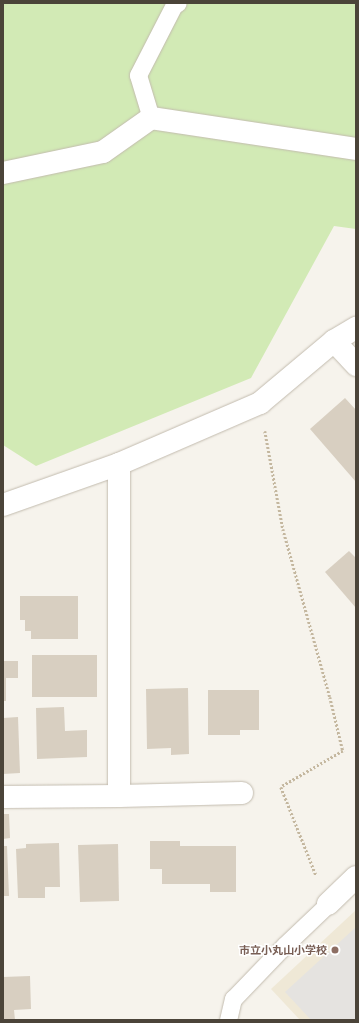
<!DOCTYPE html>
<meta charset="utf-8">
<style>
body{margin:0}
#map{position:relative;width:359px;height:1023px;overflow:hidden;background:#f6f3ec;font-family:Helvetica,"Noto Sans JP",sans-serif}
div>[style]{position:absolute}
.education>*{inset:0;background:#efe8d6}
.green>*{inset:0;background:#d2eab5}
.parking>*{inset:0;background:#e5e3e0}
.building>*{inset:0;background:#d8cfc1}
.path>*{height:2.5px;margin-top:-1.25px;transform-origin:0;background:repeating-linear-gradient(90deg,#c4b79f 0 2px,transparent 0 4px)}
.roads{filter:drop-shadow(0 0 1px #c2bbae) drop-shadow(0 0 1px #c2bbae)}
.service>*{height:17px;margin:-8.5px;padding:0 8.5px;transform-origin:8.5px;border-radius:8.5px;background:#fff}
.minor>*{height:22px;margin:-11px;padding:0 11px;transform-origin:11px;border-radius:11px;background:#fff}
.dots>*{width:11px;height:11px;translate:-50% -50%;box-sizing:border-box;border:2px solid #fff;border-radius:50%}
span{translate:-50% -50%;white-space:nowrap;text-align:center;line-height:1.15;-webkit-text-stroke:3px #fff;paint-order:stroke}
.education-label{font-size:11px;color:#785e54;font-weight:700}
.right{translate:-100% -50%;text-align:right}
.frame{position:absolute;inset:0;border:4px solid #4b4439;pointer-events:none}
</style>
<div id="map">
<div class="education">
<div style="clip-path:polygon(356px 910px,356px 1020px,300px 1020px,271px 989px)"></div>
</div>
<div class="green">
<div style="clip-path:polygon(3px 3px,356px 3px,356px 229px,334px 226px,251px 378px,36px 466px,3px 445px)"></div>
</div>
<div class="parking">
<div style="clip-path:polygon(356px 927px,356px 1020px,311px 1020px,285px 992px)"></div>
</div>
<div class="building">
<div style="clip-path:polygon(345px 398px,356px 410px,356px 482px,310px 429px)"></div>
<div style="clip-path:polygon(349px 551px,356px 558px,356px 608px,325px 572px)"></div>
<div style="clip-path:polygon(20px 596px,78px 596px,78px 639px,31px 639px,31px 631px,25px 631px,25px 620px,20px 620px)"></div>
<div style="clip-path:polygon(32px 655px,97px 655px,97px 697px,32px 697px)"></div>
<div style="clip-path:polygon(3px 661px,18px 661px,18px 678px,6px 678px,6px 701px,3px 701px)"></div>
<div style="clip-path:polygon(188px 688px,189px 754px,171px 755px,171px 748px,147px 749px,146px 689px)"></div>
<div style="clip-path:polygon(208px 690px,259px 690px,259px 730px,240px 730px,240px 735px,208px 735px)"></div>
<div style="clip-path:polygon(64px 707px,65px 731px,87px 730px,87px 757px,37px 759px,36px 708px)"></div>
<div style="clip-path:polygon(18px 717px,20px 773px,3px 774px,3px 718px)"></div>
<div style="clip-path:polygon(3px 814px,9px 814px,10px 838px,3px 839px)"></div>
<div style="clip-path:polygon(150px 841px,180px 841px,180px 846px,236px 846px,236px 892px,210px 892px,210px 884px,162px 884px,162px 869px,150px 869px)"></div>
<div style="clip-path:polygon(59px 843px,60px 887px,45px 887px,45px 898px,18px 898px,16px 849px,26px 848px,26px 844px)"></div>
<div style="clip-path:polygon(118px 844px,119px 901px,80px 902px,78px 845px)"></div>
<div style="clip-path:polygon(3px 846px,7px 846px,9px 896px,3px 896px)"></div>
<div style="clip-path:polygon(30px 976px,31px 1009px,14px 1010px,15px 1020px,3px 1020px,3px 977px)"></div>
</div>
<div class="path">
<div style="left:265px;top:431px;width:100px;rotate:79.6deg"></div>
<div style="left:283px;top:529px;width:174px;rotate:74.4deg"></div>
<div style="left:330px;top:697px;width:56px;rotate:76.5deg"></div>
<div style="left:343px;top:751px;width:72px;rotate:149.9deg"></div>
<div style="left:281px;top:787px;width:95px;rotate:68.3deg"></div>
</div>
<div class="roads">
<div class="service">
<div style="left:151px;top:118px;width:45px;rotate:-106.8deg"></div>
<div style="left:138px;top:75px;width:79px;rotate:-62.8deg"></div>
<div style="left:174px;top:5px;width:4px;rotate:-27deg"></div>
<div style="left:228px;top:1020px;width:22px;rotate:-77deg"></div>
<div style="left:233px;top:999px;width:75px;rotate:-46.1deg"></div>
<div style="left:285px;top:945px;width:59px;rotate:-43.6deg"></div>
</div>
<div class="minor">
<div style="left:3px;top:173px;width:102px;rotate:-11.9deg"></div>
<div style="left:103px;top:152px;width:59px;rotate:-35.3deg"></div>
<div style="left:151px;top:118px;width:207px;rotate:8.6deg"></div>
<div style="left:334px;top:341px;width:33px;rotate:47deg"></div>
<div style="left:119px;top:464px;width:332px;rotate:90deg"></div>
<div style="left:119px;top:796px;width:123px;rotate:-1.4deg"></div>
<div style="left:3px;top:505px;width:123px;rotate:-19.5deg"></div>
<div style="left:119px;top:464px;width:154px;rotate:-23.4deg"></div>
<div style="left:260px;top:403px;width:97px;rotate:-40deg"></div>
<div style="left:334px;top:341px;width:26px;rotate:-31deg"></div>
<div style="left:3px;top:797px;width:116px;rotate:-0.5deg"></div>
<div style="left:328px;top:904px;width:39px;rotate:-44deg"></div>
</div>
</div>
<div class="dots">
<div style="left:335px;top:950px;background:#8d6e63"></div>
</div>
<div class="education-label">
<span class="right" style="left:327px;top:950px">市立小丸山小学校</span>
</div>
<div class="frame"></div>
</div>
